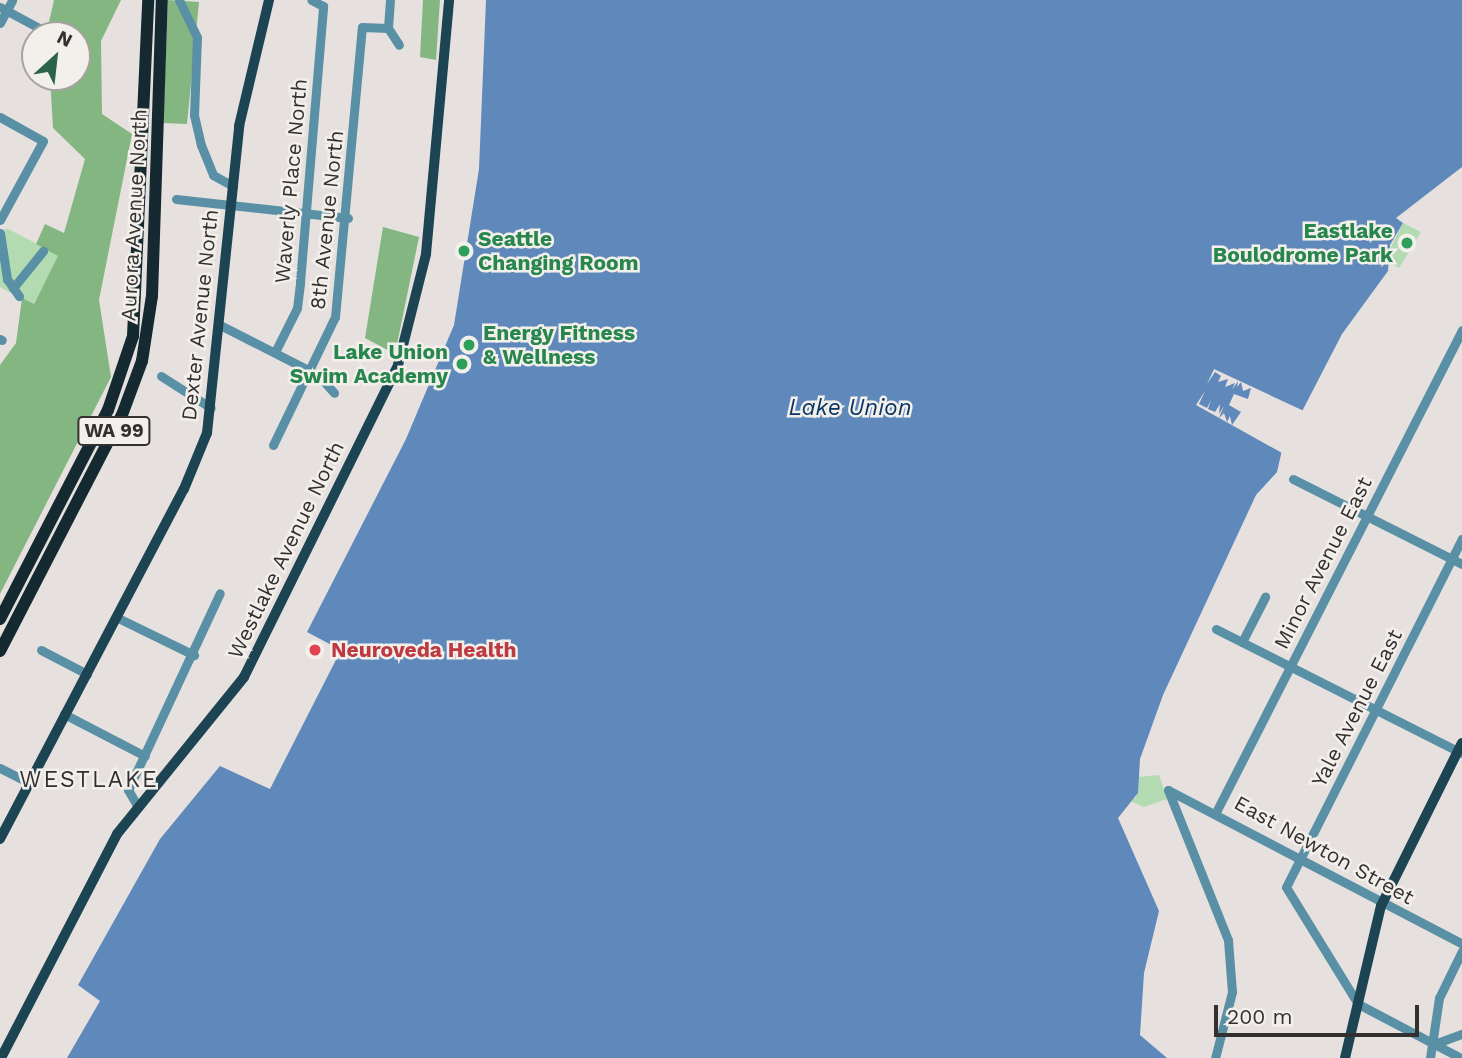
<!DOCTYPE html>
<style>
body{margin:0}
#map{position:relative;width:1462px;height:1058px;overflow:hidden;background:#e6e1de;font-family:"Work Sans",sans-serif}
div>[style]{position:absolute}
.green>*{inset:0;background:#b3dbb1}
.forest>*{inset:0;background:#84b682}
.water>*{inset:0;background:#5f88bb}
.pier>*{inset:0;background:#e6e1de}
.minor>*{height:9px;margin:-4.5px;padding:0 4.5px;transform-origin:4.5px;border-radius:4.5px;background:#5990a6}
.major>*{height:10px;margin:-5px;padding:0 5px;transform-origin:5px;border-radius:5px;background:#1d4453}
.highway>*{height:12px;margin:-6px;padding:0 6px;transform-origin:6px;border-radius:6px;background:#152931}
.dots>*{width:19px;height:19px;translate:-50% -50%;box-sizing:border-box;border:4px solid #f3efeb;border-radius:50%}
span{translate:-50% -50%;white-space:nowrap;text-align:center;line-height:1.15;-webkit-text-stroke:5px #f3efeb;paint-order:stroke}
.shield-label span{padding:2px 5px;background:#f3efeb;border:2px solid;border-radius:5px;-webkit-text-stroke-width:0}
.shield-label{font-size:19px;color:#333130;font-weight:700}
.street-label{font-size:21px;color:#333130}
.leisure-label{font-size:21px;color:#27864d;font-weight:700}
.right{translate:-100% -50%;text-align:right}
.left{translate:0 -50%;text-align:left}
.health-label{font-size:21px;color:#be3a42;font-weight:700}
.water-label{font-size:23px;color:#0a3666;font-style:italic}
.neighbourhood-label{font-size:23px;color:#333130;letter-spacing:2px}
.north{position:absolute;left:21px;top:21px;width:70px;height:70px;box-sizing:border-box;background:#f3efeb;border:2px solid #a6a3a0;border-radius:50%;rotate:27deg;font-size:19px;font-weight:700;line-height:28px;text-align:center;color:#333130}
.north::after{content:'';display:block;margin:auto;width:24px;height:32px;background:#2b634b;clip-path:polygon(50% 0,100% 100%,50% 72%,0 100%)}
.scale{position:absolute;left:1214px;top:1005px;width:205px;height:32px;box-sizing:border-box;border:4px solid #333130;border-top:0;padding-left:9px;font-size:21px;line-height:24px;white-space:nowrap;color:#333130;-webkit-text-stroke:5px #f3efeb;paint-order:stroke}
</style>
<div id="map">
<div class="green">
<div style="clip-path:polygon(1403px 223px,1421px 232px,1399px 268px,1391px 263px,1390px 249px)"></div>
<div style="clip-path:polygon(6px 228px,59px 255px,33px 305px,0 287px,0 241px)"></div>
<div style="clip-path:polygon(1159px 775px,1167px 799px,1144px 807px,1128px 800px,1136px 798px,1138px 777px)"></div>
</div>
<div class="forest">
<div style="clip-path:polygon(54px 0,121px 0,101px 41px,102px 114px,132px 134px,99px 300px,111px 377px,0 594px,0 365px,16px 343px,22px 298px,34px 304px,58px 256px,36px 244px,45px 224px,64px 233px,85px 159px,53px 128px,50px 77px,77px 77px,77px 35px,46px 35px)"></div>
<div style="clip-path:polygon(168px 0,199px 2px,187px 124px,163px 123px)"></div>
<div style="clip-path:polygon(423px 0,440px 0,436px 60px,420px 57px)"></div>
<div style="clip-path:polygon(383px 227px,419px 237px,395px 354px,365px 338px)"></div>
</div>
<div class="water">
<div style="clip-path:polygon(486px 0,1462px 0,1462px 167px,1396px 218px,1403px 223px,1390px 245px,1388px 271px,1342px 334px,1282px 450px,1277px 472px,1256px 495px,1163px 695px,1140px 759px,1138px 793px,1118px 818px,1159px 911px,1144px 973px,1140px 1035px,1167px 1058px,67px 1058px,100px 1001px,78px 985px,160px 839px,220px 766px,270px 789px,341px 650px,307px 632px,406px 439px,454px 325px,479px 169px)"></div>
</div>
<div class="pier">
<div style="clip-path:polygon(1214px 369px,1304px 411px,1282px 453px,1196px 405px,1205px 391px,1199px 404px,1207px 408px,1211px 400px,1208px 409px,1215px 412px,1220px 404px,1219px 414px,1224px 406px,1219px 418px,1224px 413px,1227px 422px,1230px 416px,1232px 425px,1241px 412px,1229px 405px,1234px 394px,1248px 399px,1251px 388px,1243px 391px,1241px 382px,1237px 387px,1238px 381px,1232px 390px,1235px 383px,1225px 387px,1228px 379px,1218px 382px,1221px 376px,1215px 372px,1207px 384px)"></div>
</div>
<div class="minor">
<div style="left:179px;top:0;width:41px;rotate:64.1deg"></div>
<div style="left:197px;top:37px;width:78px;rotate:92.2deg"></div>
<div style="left:194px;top:115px;width:31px;rotate:77deg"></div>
<div style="left:201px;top:145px;width:32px;rotate:68deg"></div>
<div style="left:213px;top:175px;width:23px;rotate:29deg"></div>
<div style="left:0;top:7px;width:44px;rotate:28.3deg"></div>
<div style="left:0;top:23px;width:26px;rotate:-62deg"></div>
<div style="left:388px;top:28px;width:28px;rotate:-86deg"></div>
<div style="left:388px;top:28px;width:20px;rotate:57deg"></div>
<div style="left:0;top:117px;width:49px;rotate:29.2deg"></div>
<div style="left:43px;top:141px;width:90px;rotate:118.6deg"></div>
<div style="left:176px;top:199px;width:173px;rotate:6.3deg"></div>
<div style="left:0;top:233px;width:47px;rotate:81.3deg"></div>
<div style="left:7px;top:279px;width:21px;rotate:55deg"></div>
<div style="left:13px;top:288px;width:48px;rotate:-51deg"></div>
<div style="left:220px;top:325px;width:110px;rotate:27deg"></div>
<div style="left:318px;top:375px;width:24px;rotate:48deg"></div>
<div style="left:0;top:339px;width:2px;rotate:27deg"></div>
<div style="left:275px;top:352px;width:49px;rotate:-63.4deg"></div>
<div style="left:297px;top:308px;width:26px;rotate:-83deg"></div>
<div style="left:300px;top:282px;width:277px;rotate:-85.2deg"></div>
<div style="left:323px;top:6px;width:13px;rotate:-153deg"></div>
<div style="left:161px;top:376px;width:59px;rotate:32.6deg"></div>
<div style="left:273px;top:445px;width:142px;rotate:-64.2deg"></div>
<div style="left:335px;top:317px;width:291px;rotate:-84.7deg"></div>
<div style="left:362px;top:27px;width:26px;rotate:2deg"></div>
<div style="left:1293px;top:479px;width:189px;rotate:26.7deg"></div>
<div style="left:116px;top:617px;width:87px;rotate:26deg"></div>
<div style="left:1216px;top:629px;width:275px;rotate:26.8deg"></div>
<div style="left:1242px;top:642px;width:51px;rotate:-62.9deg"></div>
<div style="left:41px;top:650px;width:52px;rotate:27.6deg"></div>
<div style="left:64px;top:714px;width:91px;rotate:27.4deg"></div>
<div style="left:0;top:768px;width:33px;rotate:27deg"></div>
<div style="left:1168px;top:790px;width:332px;rotate:27.6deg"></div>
<div style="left:1168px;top:790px;width:162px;rotate:68.2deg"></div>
<div style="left:1228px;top:940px;width:52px;rotate:85.6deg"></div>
<div style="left:1232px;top:992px;width:68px;rotate:104.4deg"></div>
<div style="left:138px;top:807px;width:20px;rotate:-120deg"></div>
<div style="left:128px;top:790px;width:217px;rotate:-65deg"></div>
<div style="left:1216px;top:812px;width:541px;rotate:-62.96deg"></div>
<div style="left:1434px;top:1044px;width:30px;rotate:-20deg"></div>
<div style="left:1430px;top:1058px;width:61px;rotate:-81.5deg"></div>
<div style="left:1439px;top:998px;width:52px;rotate:-63.9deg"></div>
<div style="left:1461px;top:1058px;width:116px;rotate:-152.3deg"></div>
<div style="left:1358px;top:1004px;width:137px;rotate:-121.6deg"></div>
<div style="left:1286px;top:887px;width:390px;rotate:-63.2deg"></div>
</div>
<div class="major">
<div style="left:0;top:839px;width:395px;rotate:-62.3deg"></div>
<div style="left:184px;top:489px;width:61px;rotate:-67.7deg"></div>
<div style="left:207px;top:433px;width:309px;rotate:-84deg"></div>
<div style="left:239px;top:126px;width:130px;rotate:-76.6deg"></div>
<div style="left:1px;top:1058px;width:252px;rotate:-62.6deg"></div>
<div style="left:117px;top:834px;width:202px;rotate:-51deg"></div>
<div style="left:244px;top:677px;width:348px;rotate:-63.7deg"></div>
<div style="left:398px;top:365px;width:114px;rotate:-75.8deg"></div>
<div style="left:426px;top:254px;width:255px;rotate:-84.8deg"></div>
<div style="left:1345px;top:1058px;width:156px;rotate:-76.7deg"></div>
<div style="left:1381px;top:906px;width:182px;rotate:-63.6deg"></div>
</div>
<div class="highway">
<div style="left:0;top:619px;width:235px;rotate:-62.7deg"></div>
<div style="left:108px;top:410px;width:78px;rotate:-71.3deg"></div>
<div style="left:133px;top:336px;width:336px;rotate:-87.4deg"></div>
<div style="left:0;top:651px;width:266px;rotate:-62.7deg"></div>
<div style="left:122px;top:415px;width:58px;rotate:-69.7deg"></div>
<div style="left:142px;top:361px;width:66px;rotate:-81.3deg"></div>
<div style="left:152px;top:296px;width:296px;rotate:-88.1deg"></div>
</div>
<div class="dots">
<div style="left:1407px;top:243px;background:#2e9e5b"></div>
<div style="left:464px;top:251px;background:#2e9e5b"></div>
<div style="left:469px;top:345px;background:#2e9e5b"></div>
<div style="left:462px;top:364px;background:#2e9e5b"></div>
<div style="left:315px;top:650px;background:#e0444e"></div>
</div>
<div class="shield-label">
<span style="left:114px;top:431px">WA 99</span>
</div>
<div class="street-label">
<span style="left:291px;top:181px;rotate:-85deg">Waverly Place North</span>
<span style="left:134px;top:215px;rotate:-87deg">Aurora Avenue North</span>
<span style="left:327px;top:220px;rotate:-84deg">8th Avenue North</span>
<span style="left:200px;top:315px;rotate:-84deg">Dexter Avenue North</span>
<span style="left:286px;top:550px;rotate:-64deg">Westlake Avenue North</span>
<span style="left:1323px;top:563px;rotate:-63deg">Minor Avenue East</span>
<span style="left:1357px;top:708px;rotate:-63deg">Yale Avenue East</span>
<span style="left:1324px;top:850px;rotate:29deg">East Newton Street</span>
</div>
<div class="leisure-label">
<span class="right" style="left:1393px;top:243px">Eastlake<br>Boulodrome Park</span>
<span class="left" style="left:478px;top:251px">Seattle<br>Changing Room</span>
<span class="left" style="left:483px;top:345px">Energy Fitness<br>&amp; Wellness</span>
<span class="right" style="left:448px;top:364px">Lake Union<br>Swim Academy</span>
</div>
<div class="health-label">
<span class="left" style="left:331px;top:650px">Neuroveda Health</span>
</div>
<div class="water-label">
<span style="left:850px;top:408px">Lake Union</span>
</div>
<div class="neighbourhood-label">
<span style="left:89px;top:780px">WESTLAKE</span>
</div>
<div class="north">N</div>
<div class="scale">200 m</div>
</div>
